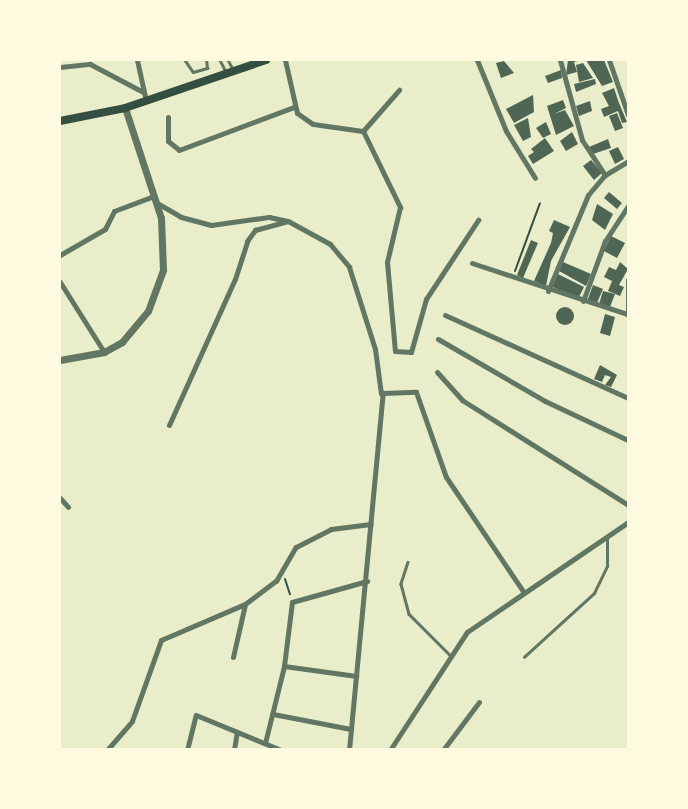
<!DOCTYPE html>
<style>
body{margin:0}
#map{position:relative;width:688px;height:809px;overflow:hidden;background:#e9edc9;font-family:Rubik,sans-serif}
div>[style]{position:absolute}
.building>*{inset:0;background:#4f6655}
.round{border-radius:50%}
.path>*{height:2px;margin:-1px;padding:0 1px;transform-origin:1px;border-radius:1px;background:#344e41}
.service>*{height:2.5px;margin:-1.25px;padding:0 1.25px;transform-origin:1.25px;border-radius:1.25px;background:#617663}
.minor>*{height:5px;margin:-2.5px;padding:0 2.5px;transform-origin:2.5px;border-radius:2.5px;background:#617663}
.tertiary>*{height:7px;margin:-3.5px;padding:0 3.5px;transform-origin:3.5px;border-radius:3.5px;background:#617663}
.secondary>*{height:8px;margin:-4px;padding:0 4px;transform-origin:4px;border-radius:4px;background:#344e41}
span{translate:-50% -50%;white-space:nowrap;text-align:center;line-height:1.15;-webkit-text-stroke:5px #fefae0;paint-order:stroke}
.frame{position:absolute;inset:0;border:61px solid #fefae0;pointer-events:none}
</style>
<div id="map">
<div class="building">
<div style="clip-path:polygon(568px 60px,581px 60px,574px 62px,577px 72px,566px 75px)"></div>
<div style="clip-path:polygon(586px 60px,604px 60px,613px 82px,602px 86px)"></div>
<div style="clip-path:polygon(504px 61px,514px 73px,501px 78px,496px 63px)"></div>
<div style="clip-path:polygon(583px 63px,593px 78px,579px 82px,576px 65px)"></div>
<div style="clip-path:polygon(561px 70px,562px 78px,548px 83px,545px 76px)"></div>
<div style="clip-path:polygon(595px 79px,596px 84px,576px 92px,574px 84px)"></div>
<div style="clip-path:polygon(614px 88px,619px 103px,627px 122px,622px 123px,618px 111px,604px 117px,601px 109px,609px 106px,602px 93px)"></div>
<div style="clip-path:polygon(533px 95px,534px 112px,514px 123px,506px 109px)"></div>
<div style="clip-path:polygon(563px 100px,566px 108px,554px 114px,565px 110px,574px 126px,556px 135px,547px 106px)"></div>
<div style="clip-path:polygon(590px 101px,592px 111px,579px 116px,576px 106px)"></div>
<div style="clip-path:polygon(617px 113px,623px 128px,615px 131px,609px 116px)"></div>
<div style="clip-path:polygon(528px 118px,531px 137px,523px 141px,514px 125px)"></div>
<div style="clip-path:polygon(546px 122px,551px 134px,543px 138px,536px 128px)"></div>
<div style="clip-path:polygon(572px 132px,578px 144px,566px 151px,560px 141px)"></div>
<div style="clip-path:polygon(545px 138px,554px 151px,533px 164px,528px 156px,534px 152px,531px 149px)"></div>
<div style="clip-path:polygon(608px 139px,611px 148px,593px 154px,589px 147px)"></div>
<div style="clip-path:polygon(618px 147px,624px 159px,615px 164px,609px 151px)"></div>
<div style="clip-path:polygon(591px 160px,602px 173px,594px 180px,583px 166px)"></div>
<div style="clip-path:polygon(609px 192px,622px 203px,617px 209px,604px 198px)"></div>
<div style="clip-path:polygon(597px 204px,613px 214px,605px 230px,592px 220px)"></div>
<div style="clip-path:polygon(554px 220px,570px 227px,551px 261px,546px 286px,534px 281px,551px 243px,553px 233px,549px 231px)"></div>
<div style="clip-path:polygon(611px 236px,625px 243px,617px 258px,604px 251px)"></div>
<div style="clip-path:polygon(531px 240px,538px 243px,523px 278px,517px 275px)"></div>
<div style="clip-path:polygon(563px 262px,591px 274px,586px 286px,559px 271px)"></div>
<div style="clip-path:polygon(620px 262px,628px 269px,619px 285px,624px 287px,620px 296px,608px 291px,612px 281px,604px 277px,609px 267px,616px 270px)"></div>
<div style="clip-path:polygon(556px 273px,584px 287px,578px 299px,551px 286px)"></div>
<div style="clip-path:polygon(593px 285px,603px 289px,597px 303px,588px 299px)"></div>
<div style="clip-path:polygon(603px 291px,615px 294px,610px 307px,599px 304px)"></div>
<div class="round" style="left:556px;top:307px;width:18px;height:18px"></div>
<div style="clip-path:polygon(605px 314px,615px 317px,610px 336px,600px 333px)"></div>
<div style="clip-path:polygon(600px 365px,617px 375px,611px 387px,605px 385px,611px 377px,605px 375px,602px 382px,594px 379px)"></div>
</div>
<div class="path">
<div style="left:515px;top:271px;width:72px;rotate:-69.8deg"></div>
<div style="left:285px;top:579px;width:16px;rotate:72deg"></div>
</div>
<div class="service">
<div style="left:185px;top:60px;width:14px;rotate:56deg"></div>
<div style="left:193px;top:72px;width:15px;rotate:-16deg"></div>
<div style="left:207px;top:68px;width:8px;rotate:-97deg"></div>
<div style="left:220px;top:60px;width:13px;rotate:63deg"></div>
<div style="left:228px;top:60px;width:10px;rotate:61deg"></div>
<div style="left:408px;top:562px;width:23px;rotate:108deg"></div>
<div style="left:401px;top:584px;width:31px;rotate:75deg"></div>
<div style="left:409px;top:614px;width:58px;rotate:45deg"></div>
<div style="left:524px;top:657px;width:95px;rotate:-42.4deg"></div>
<div style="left:594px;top:593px;width:30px;rotate:-64deg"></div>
<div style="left:607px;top:566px;width:29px;rotate:-90deg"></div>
</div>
<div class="minor">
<div style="left:137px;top:60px;width:42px;rotate:77.6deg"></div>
<div style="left:285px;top:60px;width:54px;rotate:77.2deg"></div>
<div style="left:297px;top:113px;width:19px;rotate:35deg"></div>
<div style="left:313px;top:124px;width:50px;rotate:8deg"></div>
<div style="left:363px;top:131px;width:85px;rotate:64deg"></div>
<div style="left:400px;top:207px;width:57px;rotate:103.3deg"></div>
<div style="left:387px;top:262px;width:89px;rotate:84.9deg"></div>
<div style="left:395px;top:351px;width:16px;rotate:4deg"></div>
<div style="left:411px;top:352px;width:55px;rotate:-74.2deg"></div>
<div style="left:426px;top:299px;width:95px;rotate:-56.6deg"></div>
<div style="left:477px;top:60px;width:77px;rotate:67.8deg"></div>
<div style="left:506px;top:131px;width:55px;rotate:58.3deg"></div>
<div style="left:560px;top:60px;width:83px;rotate:74.6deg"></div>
<div style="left:582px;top:140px;width:42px;rotate:56.7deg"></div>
<div style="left:609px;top:60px;width:58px;rotate:70.9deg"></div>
<div style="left:60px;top:67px;width:30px;rotate:-6deg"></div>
<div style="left:90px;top:64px;width:60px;rotate:27.8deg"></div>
<div style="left:168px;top:117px;width:24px;rotate:90deg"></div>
<div style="left:168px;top:141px;width:14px;rotate:39deg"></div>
<div style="left:179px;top:150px;width:123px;rotate:-20.5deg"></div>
<div style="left:363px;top:131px;width:55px;rotate:-48.7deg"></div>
<div style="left:157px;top:203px;width:28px;rotate:30deg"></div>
<div style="left:181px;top:217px;width:31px;rotate:15deg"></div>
<div style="left:211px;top:225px;width:59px;rotate:-7.9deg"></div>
<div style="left:269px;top:217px;width:19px;rotate:12deg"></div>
<div style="left:288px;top:221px;width:48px;rotate:28.7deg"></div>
<div style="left:330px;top:244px;width:30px;rotate:50deg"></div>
<div style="left:349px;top:267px;width:86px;rotate:72.4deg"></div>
<div style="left:375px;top:349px;width:45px;rotate:82.4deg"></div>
<div style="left:60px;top:255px;width:52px;rotate:-30deg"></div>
<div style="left:105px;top:229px;width:20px;rotate:-63deg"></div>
<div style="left:114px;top:211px;width:43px;rotate:-20.6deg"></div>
<div style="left:472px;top:263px;width:163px;rotate:18.2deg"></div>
<div style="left:60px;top:282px;width:83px;rotate:57.8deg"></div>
<div style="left:548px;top:291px;width:104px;rotate:-67.4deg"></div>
<div style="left:588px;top:195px;width:26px;rotate:-50deg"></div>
<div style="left:605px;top:175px;width:27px;rotate:-31deg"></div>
<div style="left:583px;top:301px;width:64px;rotate:-69.9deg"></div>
<div style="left:605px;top:241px;width:42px;rotate:-56.7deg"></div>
<div style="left:445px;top:315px;width:201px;rotate:24.4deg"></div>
<div style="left:628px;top:315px;width:35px;rotate:-90deg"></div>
<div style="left:438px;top:339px;width:124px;rotate:30.1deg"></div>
<div style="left:545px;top:401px;width:92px;rotate:25.2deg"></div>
<div style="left:437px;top:372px;width:38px;rotate:48deg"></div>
<div style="left:462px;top:400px;width:196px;rotate:32.3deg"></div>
<div style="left:169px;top:425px;width:160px;rotate:-65.7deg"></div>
<div style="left:235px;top:279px;width:40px;rotate:-72deg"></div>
<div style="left:247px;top:241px;width:14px;rotate:-54deg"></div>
<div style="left:255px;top:230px;width:34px;rotate:-15deg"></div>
<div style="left:60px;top:498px;width:12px;rotate:48deg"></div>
<div style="left:233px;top:657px;width:54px;rotate:-77.2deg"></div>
<div style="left:245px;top:604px;width:39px;rotate:-37deg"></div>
<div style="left:276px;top:581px;width:39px;rotate:-60deg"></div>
<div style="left:296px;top:547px;width:39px;rotate:-27deg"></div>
<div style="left:331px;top:529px;width:40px;rotate:-7.1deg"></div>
<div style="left:284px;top:666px;width:73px;rotate:7.9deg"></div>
<div style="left:273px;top:714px;width:79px;rotate:10.9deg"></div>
<div style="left:265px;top:743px;width:79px;rotate:-76.1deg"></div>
<div style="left:284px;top:666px;width:64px;rotate:-82.9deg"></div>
<div style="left:292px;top:602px;width:78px;rotate:-15.6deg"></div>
<div style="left:107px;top:750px;width:38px;rotate:-49deg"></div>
<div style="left:132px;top:721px;width:86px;rotate:-70.3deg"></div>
<div style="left:161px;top:640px;width:91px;rotate:-23.2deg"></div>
<div style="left:187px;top:750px;width:36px;rotate:-76deg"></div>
<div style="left:196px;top:715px;width:92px;rotate:22.4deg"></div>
<div style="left:234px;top:750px;width:18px;rotate:-81deg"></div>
<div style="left:349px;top:750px;width:359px;rotate:-84.6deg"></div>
<div style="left:383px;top:393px;width:33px;rotate:-2deg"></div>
<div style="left:416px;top:392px;width:90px;rotate:70.6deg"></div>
<div style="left:446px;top:477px;width:138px;rotate:56deg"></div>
<div style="left:390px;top:750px;width:141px;rotate:-56.9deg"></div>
<div style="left:467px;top:632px;width:195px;rotate:-34.3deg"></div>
<div style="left:443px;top:750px;width:60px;rotate:-53.1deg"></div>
</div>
<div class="tertiary">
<div style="left:60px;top:360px;width:45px;rotate:-10.3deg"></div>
<div style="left:104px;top:352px;width:21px;rotate:-29deg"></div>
<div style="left:122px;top:342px;width:40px;rotate:-50deg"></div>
<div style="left:148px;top:311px;width:44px;rotate:-69.9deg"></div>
<div style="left:163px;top:270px;width:52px;rotate:-92.2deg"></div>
<div style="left:161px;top:218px;width:116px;rotate:-108.1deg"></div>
</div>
<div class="secondary">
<div style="left:60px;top:121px;width:66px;rotate:-11.3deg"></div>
<div style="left:125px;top:108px;width:149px;rotate:-18.8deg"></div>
</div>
<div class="frame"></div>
</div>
